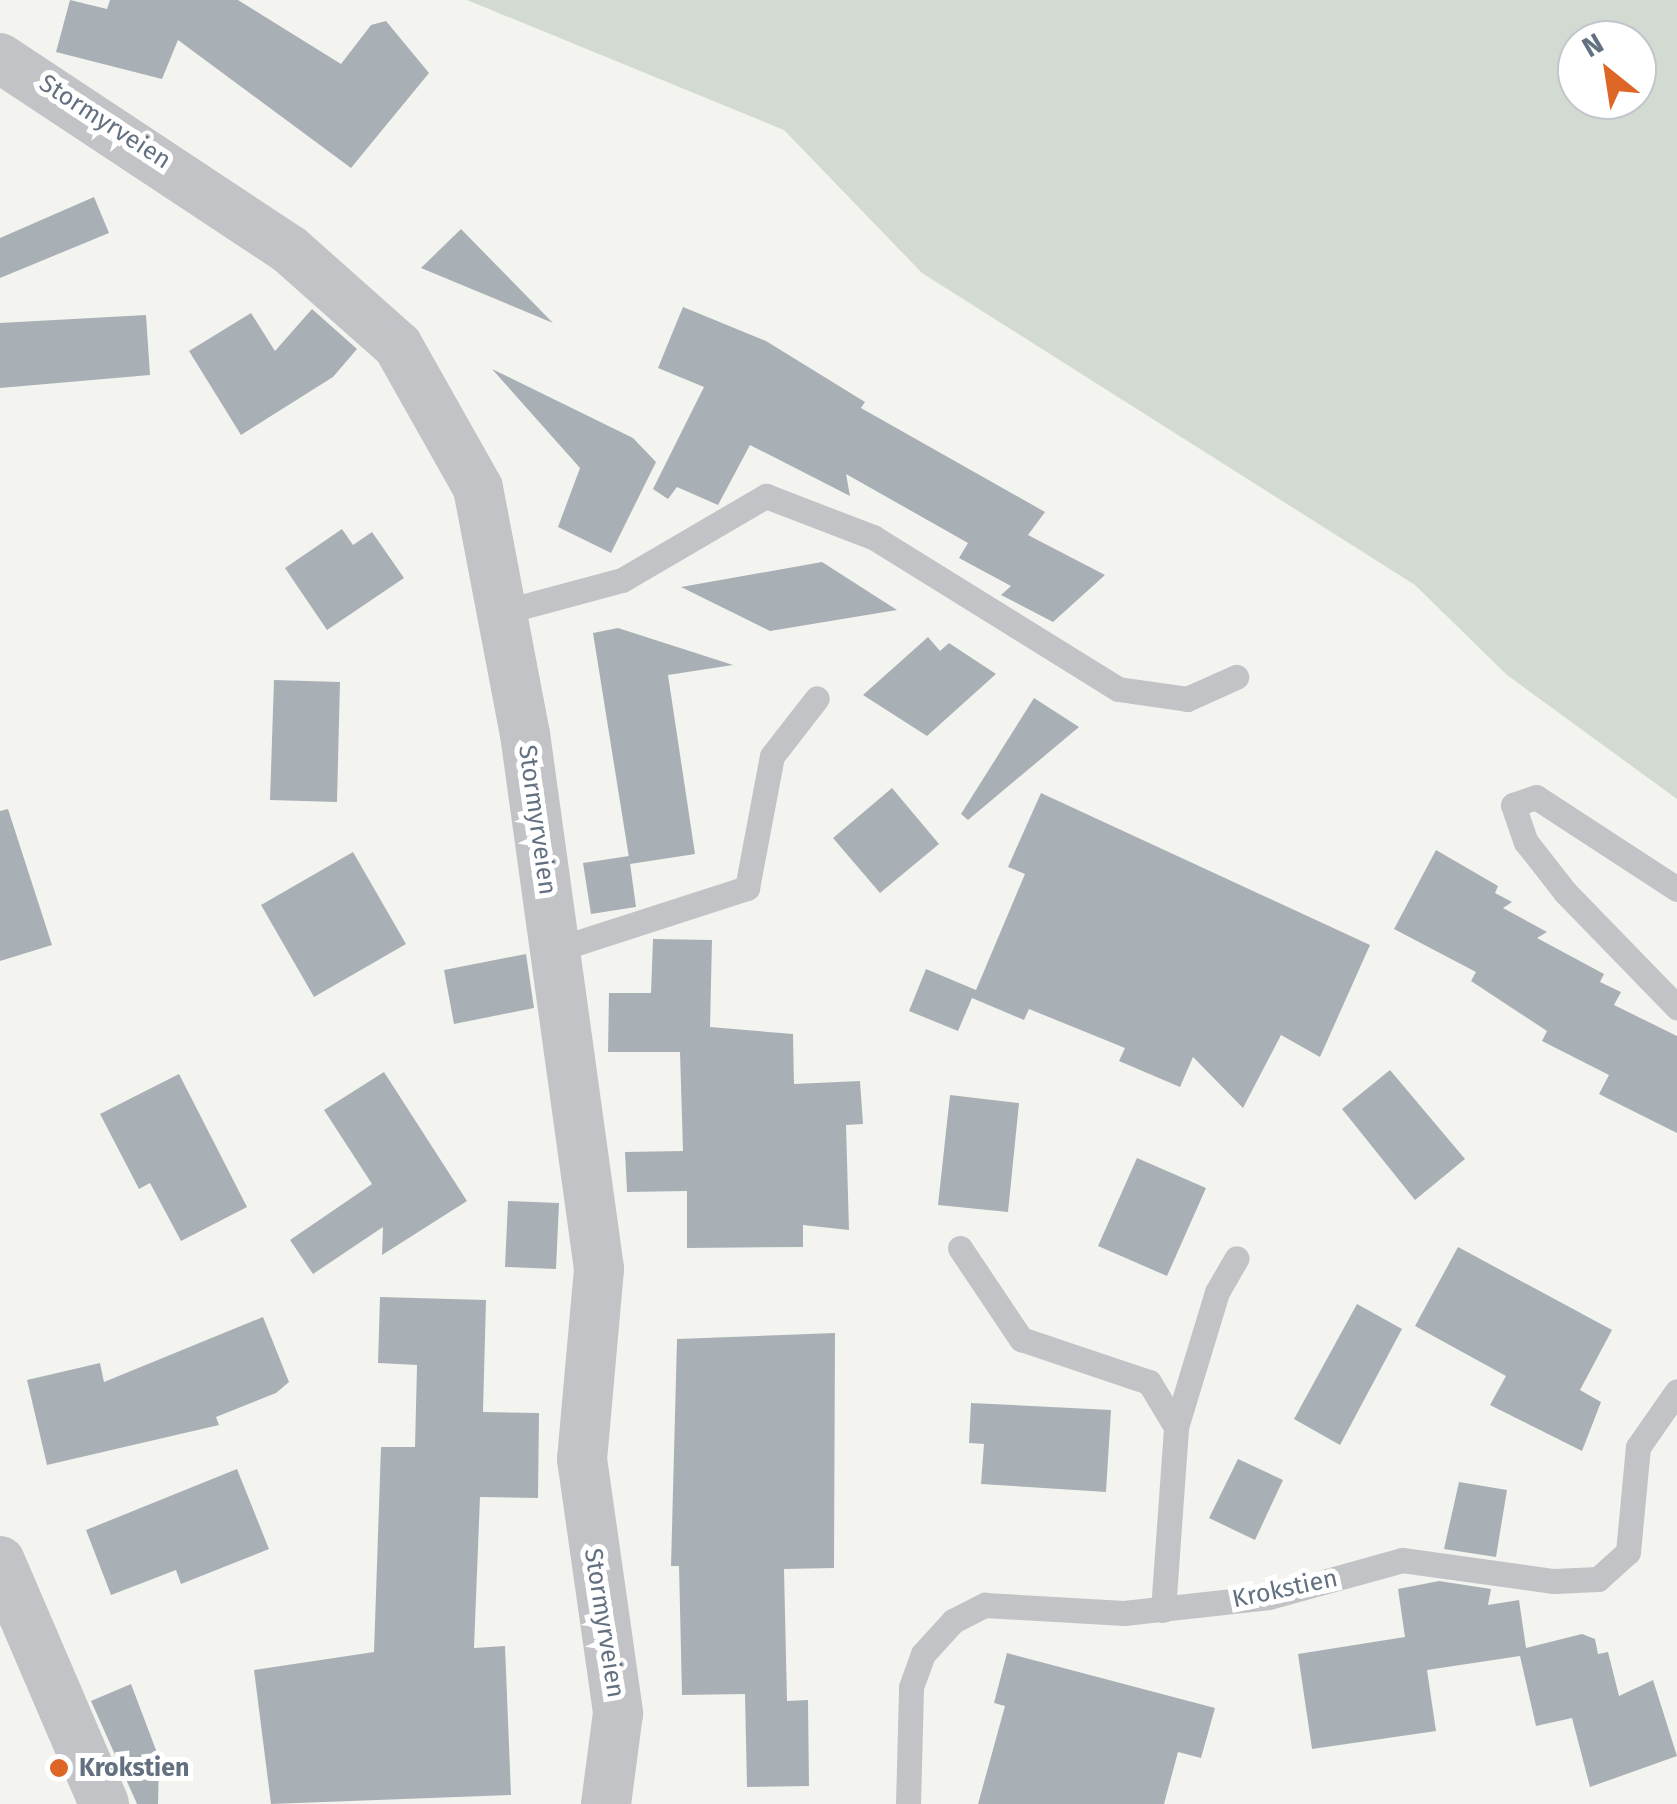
<!DOCTYPE html>
<style>
body{margin:0}
#map{position:relative;width:1677px;height:1804px;overflow:hidden;background:#f3f4ef;font-family:"Fira Sans",sans-serif}
div>[style]{position:absolute}
.green>*{inset:0;background:#d3dad1}
.building>*{inset:0;background:#a9b0b5}
.service>*{height:25px;margin:-12.5px;padding:0 12.5px;transform-origin:12.5px;border-radius:12.5px;background:#c1c3c7}
.minor>*{height:50px;margin:-25px;padding:0 25px;transform-origin:25px;border-radius:25px;background:#c1c3c7}
.dots>*{width:28px;height:28px;translate:-50% -50%;box-sizing:border-box;border:5px solid #fff;border-radius:50%}
span{translate:-50% -50%;white-space:nowrap;text-align:center;line-height:1.15;-webkit-text-stroke:10px #fff;paint-order:stroke}
.street-label{font-size:25px;color:#637080}
.poi-label{font-size:25px;color:#637080;font-weight:700}
.left{translate:0 -50%;text-align:left}
.north{position:absolute;left:1557px;top:20px;width:100px;height:100px;box-sizing:border-box;background:#fff;border:2px solid #c1c6cc;border-radius:50%;rotate:330deg;font-size:28px;font-weight:700;line-height:40px;text-align:center;color:#637080}
.north::after{content:'';display:block;margin:auto;width:35px;height:45px;background:#dd6526;clip-path:polygon(50% 0,100% 100%,50% 72%,0 100%)}
</style>
<div id="map">
<div class="green">
<div style="clip-path:polygon(evenodd,467px 0,1677px 0,1677px 799px,1507px 675px,1415px 585px,922px 273px,784px 130px,467px 0,1577px 40px,1637px 40px,1637px 100px,1577px 100px,1577px 40px)"></div>
</div>
<div class="building">
<div style="clip-path:polygon(70px 0,107px 9px,110px 0,238px 0,341px 64px,371px 25px,386px 21px,429px 73px,351px 168px,178px 40px,162px 79px,56px 52px)"></div>
<div style="clip-path:polygon(94px 197px,109px 233px,0 278px,0 238px)"></div>
<div style="clip-path:polygon(461px 229px,553px 323px,421px 268px)"></div>
<div style="clip-path:polygon(683px 307px,766px 341px,865px 402px,861px 408px,1045px 512px,1028px 535px,1105px 575px,1053px 622px,1001px 595px,1011px 586px,959px 558px,968px 543px,846px 474px,850px 496px,750px 445px,718px 505px,677px 487px,668px 499px,653px 489px,704px 387px,658px 368px)"></div>
<div style="clip-path:polygon(312px 309px,357px 349px,333px 377px,241px 435px,189px 351px,251px 313px,275px 351px)"></div>
<div style="clip-path:polygon(146px 315px,150px 375px,0 388px,0 323px)"></div>
<div style="clip-path:polygon(492px 369px,633px 438px,656px 462px,611px 553px,558px 527px,580px 468px)"></div>
<div style="clip-path:polygon(342px 529px,353px 545px,372px 532px,404px 578px,327px 630px,285px 568px)"></div>
<div style="clip-path:polygon(822px 562px,897px 610px,770px 631px,681px 587px)"></div>
<div style="clip-path:polygon(618px 628px,733px 665px,668px 675px,695px 854px,630px 864px,593px 633px)"></div>
<div style="clip-path:polygon(928px 637px,940px 651px,949px 643px,996px 674px,927px 736px,863px 695px)"></div>
<div style="clip-path:polygon(274px 680px,340px 682px,337px 802px,270px 800px)"></div>
<div style="clip-path:polygon(1034px 698px,1079px 727px,968px 820px,961px 814px)"></div>
<div style="clip-path:polygon(892px 788px,939px 844px,880px 893px,833px 838px)"></div>
<div style="clip-path:polygon(1041px 793px,1370px 945px,1320px 1057px,1281px 1035px,1243px 1108px,1193px 1057px,1180px 1087px,1119px 1061px,1125px 1048px,1029px 1009px,1024px 1020px,972px 998px,958px 1031px,909px 1011px,926px 969px,976px 990px,1025px 874px,1008px 867px)"></div>
<div style="clip-path:polygon(8px 809px,52px 945px,0 961px,0 811px)"></div>
<div style="clip-path:polygon(1436px 850px,1498px 886px,1495px 893px,1512px 902px,1503px 908px,1547px 932px,1537px 938px,1604px 974px,1600px 982px,1621px 992px,1614px 1005px,1677px 1036px,1677px 1133px,1599px 1094px,1609px 1075px,1542px 1041px,1547px 1031px,1471px 981px,1476px 972px,1394px 929px)"></div>
<div style="clip-path:polygon(353px 852px,406px 944px,314px 997px,261px 905px)"></div>
<div style="clip-path:polygon(629px 856px,636px 907px,591px 914px,583px 863px)"></div>
<div style="clip-path:polygon(653px 939px,712px 940px,710px 1027px,793px 1034px,794px 1084px,860px 1081px,863px 1124px,846px 1125px,849px 1230px,803px 1225px,803px 1247px,687px 1248px,687px 1191px,627px 1192px,625px 1152px,683px 1151px,680px 1052px,608px 1052px,609px 993px,651px 993px)"></div>
<div style="clip-path:polygon(526px 954px,534px 1008px,454px 1024px,444px 970px)"></div>
<div style="clip-path:polygon(1390px 1070px,1465px 1159px,1415px 1200px,1342px 1109px)"></div>
<div style="clip-path:polygon(384px 1072px,467px 1201px,382px 1255px,383px 1227px,313px 1274px,290px 1240px,372px 1184px,324px 1110px)"></div>
<div style="clip-path:polygon(179px 1074px,247px 1207px,181px 1241px,150px 1183px,139px 1189px,100px 1114px)"></div>
<div style="clip-path:polygon(950px 1095px,1019px 1103px,1008px 1212px,938px 1205px)"></div>
<div style="clip-path:polygon(1137px 1158px,1206px 1188px,1167px 1276px,1098px 1246px)"></div>
<div style="clip-path:polygon(508px 1201px,559px 1203px,556px 1269px,505px 1267px)"></div>
<div style="clip-path:polygon(1458px 1247px,1612px 1330px,1580px 1390px,1601px 1402px,1582px 1451px,1490px 1405px,1506px 1376px,1415px 1326px)"></div>
<div style="clip-path:polygon(380px 1297px,486px 1300px,483px 1412px,539px 1413px,538px 1498px,480px 1497px,474px 1648px,505px 1646px,511px 1795px,271px 1804px,254px 1670px,374px 1652px,381px 1447px,415px 1447px,417px 1365px,378px 1363px)"></div>
<div style="clip-path:polygon(1357px 1304px,1402px 1329px,1340px 1445px,1294px 1419px)"></div>
<div style="clip-path:polygon(263px 1317px,289px 1382px,276px 1393px,216px 1417px,219px 1425px,47px 1465px,27px 1380px,100px 1363px,104px 1382px)"></div>
<div style="clip-path:polygon(835px 1333px,834px 1568px,784px 1569px,787px 1701px,808px 1700px,809px 1786px,747px 1787px,745px 1694px,682px 1695px,679px 1566px,671px 1566px,677px 1339px)"></div>
<div style="clip-path:polygon(971px 1403px,1111px 1410px,1106px 1492px,981px 1484px,984px 1444px,969px 1443px)"></div>
<div style="clip-path:polygon(1238px 1459px,1283px 1480px,1255px 1540px,1209px 1518px)"></div>
<div style="clip-path:polygon(237px 1469px,269px 1549px,181px 1584px,176px 1570px,111px 1595px,86px 1530px)"></div>
<div style="clip-path:polygon(1459px 1482px,1507px 1490px,1496px 1557px,1444px 1549px)"></div>
<div style="clip-path:polygon(1439px 1581px,1491px 1589px,1488px 1605px,1519px 1600px,1526px 1648px,1582px 1634px,1595px 1639px,1598px 1654px,1608px 1652px,1619px 1696px,1653px 1680px,1677px 1756px,1590px 1787px,1572px 1718px,1536px 1726px,1520px 1656px,1427px 1670px,1436px 1731px,1312px 1749px,1298px 1654px,1405px 1637px,1398px 1589px)"></div>
<div style="clip-path:polygon(1007px 1653px,1215px 1708px,1201px 1758px,1178px 1752px,1164px 1804px,978px 1804px,1005px 1706px,994px 1703px)"></div>
<div style="clip-path:polygon(131px 1684px,159px 1758px,158px 1804px,137px 1804px,91px 1701px)"></div>
</div>
<div class="service">
<div style="left:503px;top:612px;width:123px;rotate:-15.1deg"></div>
<div style="left:622px;top:580px;width:167px;rotate:-30.3deg"></div>
<div style="left:766px;top:496px;width:115px;rotate:21deg"></div>
<div style="left:873px;top:537px;width:288px;rotate:31.8deg"></div>
<div style="left:1118px;top:689px;width:70px;rotate:8.2deg"></div>
<div style="left:1187px;top:699px;width:54px;rotate:-24.2deg"></div>
<div style="left:1677px;top:889px;width:168px;rotate:-146.9deg"></div>
<div style="left:1536px;top:797px;width:24px;rotate:161deg"></div>
<div style="left:1513px;top:805px;width:39px;rotate:71deg"></div>
<div style="left:1526px;top:842px;width:63px;rotate:52deg"></div>
<div style="left:1565px;top:892px;width:161px;rotate:45.8deg"></div>
<div style="left:555px;top:950px;width:202px;rotate:-17.9deg"></div>
<div style="left:747px;top:888px;width:134px;rotate:-79.3deg"></div>
<div style="left:772px;top:756px;width:73px;rotate:-52.2deg"></div>
<div style="left:960px;top:1248px;width:110px;rotate:56.2deg"></div>
<div style="left:1021px;top:1339px;width:135px;rotate:18.6deg"></div>
<div style="left:1149px;top:1382px;width:52px;rotate:59deg"></div>
<div style="left:1163px;top:1610px;width:183px;rotate:-85.9deg"></div>
<div style="left:1176px;top:1427px;width:141px;rotate:-73.1deg"></div>
<div style="left:1217px;top:1292px;width:39px;rotate:-60deg"></div>
<div style="left:908px;top:1804px;width:117px;rotate:-88.5deg"></div>
<div style="left:911px;top:1687px;width:35px;rotate:-70deg"></div>
<div style="left:923px;top:1654px;width:45px;rotate:-47.7deg"></div>
<div style="left:953px;top:1621px;width:36px;rotate:-27deg"></div>
<div style="left:985px;top:1605px;width:139px;rotate:3.3deg"></div>
<div style="left:1124px;top:1613px;width:146px;rotate:-6.3deg"></div>
<div style="left:1269px;top:1597px;width:138px;rotate:-15.5deg"></div>
<div style="left:1402px;top:1560px;width:153px;rotate:7.9deg"></div>
<div style="left:1554px;top:1581px;width:44px;rotate:-2.6deg"></div>
<div style="left:1598px;top:1579px;width:40px;rotate:-42deg"></div>
<div style="left:1628px;top:1552px;width:105px;rotate:-84.6deg"></div>
<div style="left:1638px;top:1447px;width:68px;rotate:-55.1deg"></div>
</div>
<div class="minor">
<div style="left:0;top:58px;width:348px;rotate:33.5deg"></div>
<div style="left:290px;top:250px;width:144px;rotate:41.6deg"></div>
<div style="left:398px;top:346px;width:163px;rotate:60.6deg"></div>
<div style="left:478px;top:488px;width:250px;rotate:79.2deg"></div>
<div style="left:525px;top:734px;width:540px;rotate:82.12deg"></div>
<div style="left:599px;top:1269px;width:191px;rotate:95.1deg"></div>
<div style="left:582px;top:1459px;width:257px;rotate:81.9deg"></div>
<div style="left:618px;top:1713px;width:92px;rotate:97.5deg"></div>
<div style="left:0;top:1561px;width:264px;rotate:66.8deg"></div>
</div>
<div class="dots">
<div style="left:59px;top:1768px;background:#dd6526"></div>
</div>
<div class="street-label">
<span style="left:105px;top:122px;rotate:33deg">Stormyrveien</span>
<span style="left:537px;top:820px;rotate:82deg">Stormyrveien</span>
<span style="left:1285px;top:1589px;rotate:-12deg">Krokstien</span>
<span style="left:604px;top:1623px;rotate:81deg">Stormyrveien</span>
</div>
<div class="poi-label">
<span class="left" style="left:79px;top:1768px">Krokstien</span>
</div>
<div class="north">N</div>
</div>
